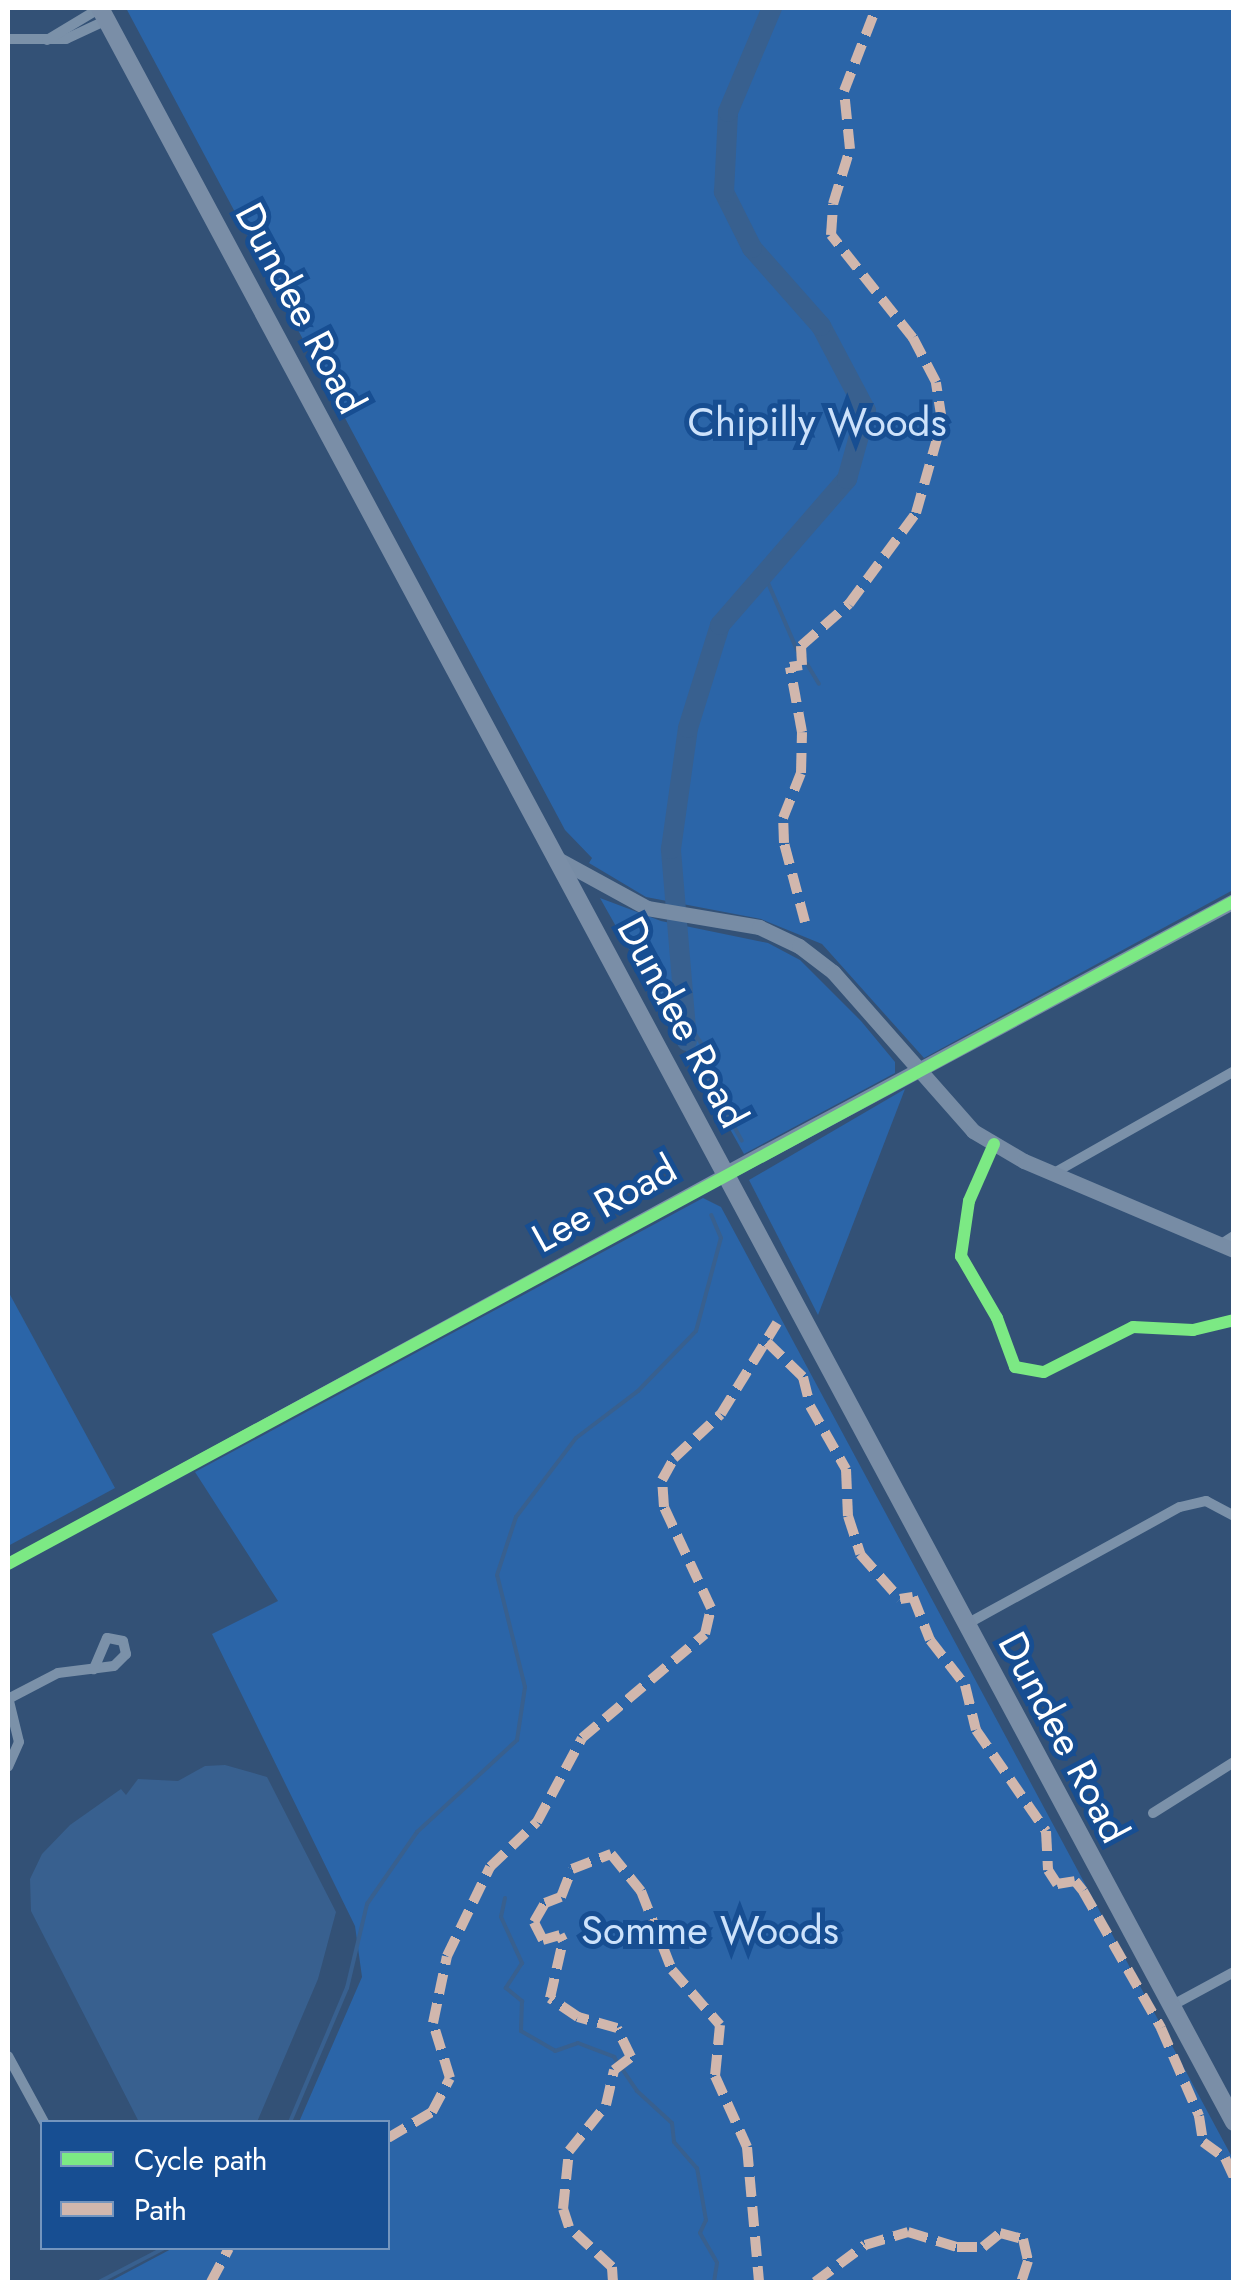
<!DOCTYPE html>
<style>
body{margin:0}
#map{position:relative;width:1241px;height:2290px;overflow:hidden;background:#335176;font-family:Jost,sans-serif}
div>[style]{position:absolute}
.green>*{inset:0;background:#2b65a8}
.water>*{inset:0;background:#38608f}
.stream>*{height:4px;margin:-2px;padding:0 2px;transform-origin:2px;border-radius:2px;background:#38608f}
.river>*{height:20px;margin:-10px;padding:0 10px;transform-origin:10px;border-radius:10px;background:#38608f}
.street>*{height:10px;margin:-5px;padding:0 5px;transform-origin:5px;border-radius:5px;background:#7b91a9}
.secondary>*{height:15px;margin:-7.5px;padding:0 7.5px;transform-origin:7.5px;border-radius:7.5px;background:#778ca5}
.primary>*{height:18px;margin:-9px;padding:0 9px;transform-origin:9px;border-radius:9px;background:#7a8ea7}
.quiet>*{height:10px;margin-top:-5px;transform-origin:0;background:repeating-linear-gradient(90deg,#d1b7ad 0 20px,transparent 0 30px)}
.cycleway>*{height:12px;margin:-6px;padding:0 6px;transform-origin:6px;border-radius:6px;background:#7ce984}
span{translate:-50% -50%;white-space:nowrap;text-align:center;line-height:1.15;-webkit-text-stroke:10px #174e92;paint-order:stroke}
.street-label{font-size:40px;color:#fff}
.park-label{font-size:40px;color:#cde2fb}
.frame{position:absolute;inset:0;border:10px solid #fff;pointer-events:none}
.legend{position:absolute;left:40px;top:2120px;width:350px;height:130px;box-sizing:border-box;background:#174e92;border:2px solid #7495be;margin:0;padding:12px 18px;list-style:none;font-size:30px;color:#fff}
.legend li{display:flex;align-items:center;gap:20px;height:50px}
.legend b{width:50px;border:2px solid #7495be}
</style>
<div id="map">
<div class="green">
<div style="clip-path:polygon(126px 8px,1233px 8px,1233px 890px,924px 1058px,822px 944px,761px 919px,646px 897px,589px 863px,592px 858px,565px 830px)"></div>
<div style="clip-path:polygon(600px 898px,661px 921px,768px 943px,800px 960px,861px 1021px,895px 1062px,895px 1073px,744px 1154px)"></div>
<div style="clip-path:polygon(905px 1089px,818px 1315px,749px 1180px)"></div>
<div style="clip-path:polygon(703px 1198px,721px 1207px,1233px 2159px,1233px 2282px,109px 2282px,173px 2248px,388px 2248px,388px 2122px,299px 2122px,362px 1977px,355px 1926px,212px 1634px,278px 1601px,195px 1472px)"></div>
<div style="clip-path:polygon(8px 1291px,115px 1488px,8px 1546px)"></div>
</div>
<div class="water">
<div style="clip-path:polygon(225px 1765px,267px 1777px,336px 1912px,318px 1979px,257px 2122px,139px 2122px,31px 1911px,30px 1879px,42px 1854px,70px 1825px,121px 1789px,126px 1795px,138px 1779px,178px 1781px,205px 1766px)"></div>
</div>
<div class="stream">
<div style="left:765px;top:576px;width:81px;rotate:66.6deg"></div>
<div style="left:807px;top:664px;width:23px;rotate:59deg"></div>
<div style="left:680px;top:1012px;width:41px;rotate:55.9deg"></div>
<div style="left:703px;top:1046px;width:36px;rotate:80deg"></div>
<div style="left:709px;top:1081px;width:68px;rotate:61.2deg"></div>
<div style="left:505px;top:1898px;width:19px;rotate:102deg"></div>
<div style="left:501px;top:1917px;width:51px;rotate:65.5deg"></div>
<div style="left:522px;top:1963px;width:30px;rotate:123deg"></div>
<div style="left:506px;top:1988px;width:21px;rotate:39deg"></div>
<div style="left:522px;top:2001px;width:30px;rotate:92deg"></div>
<div style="left:521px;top:2031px;width:39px;rotate:30deg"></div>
<div style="left:555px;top:2051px;width:24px;rotate:-19deg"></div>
<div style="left:578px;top:2043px;width:39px;rotate:21deg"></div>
<div style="left:614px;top:2057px;width:41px;rotate:55.9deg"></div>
<div style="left:637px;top:2091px;width:47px;rotate:42.4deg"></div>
<div style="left:672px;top:2123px;width:19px;rotate:84deg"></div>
<div style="left:674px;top:2142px;width:35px;rotate:49deg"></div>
<div style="left:697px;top:2168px;width:53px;rotate:80.2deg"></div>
<div style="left:706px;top:2220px;width:14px;rotate:115deg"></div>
<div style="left:700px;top:2233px;width:34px;rotate:60deg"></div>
<div style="left:717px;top:2263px;width:19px;rotate:99deg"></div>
<div style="left:290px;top:2122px;width:146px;rotate:-67deg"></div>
<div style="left:347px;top:1988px;width:86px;rotate:-76.6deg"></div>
<div style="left:367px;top:1904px;width:88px;rotate:-55.2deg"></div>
<div style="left:417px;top:1832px;width:136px;rotate:-42.6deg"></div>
<div style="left:517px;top:1740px;width:54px;rotate:-81.4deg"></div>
<div style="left:525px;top:1687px;width:115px;rotate:-104deg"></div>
<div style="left:497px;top:1575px;width:61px;rotate:-71.9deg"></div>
<div style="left:516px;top:1517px;width:99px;rotate:-52.8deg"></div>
<div style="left:576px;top:1438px;width:78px;rotate:-37.2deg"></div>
<div style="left:638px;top:1391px;width:83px;rotate:-46deg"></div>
<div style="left:696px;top:1331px;width:96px;rotate:-75deg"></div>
<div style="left:721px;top:1238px;width:25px;rotate:-113deg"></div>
<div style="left:99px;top:2282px;width:73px;rotate:-27.6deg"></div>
</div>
<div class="river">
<div style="left:687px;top:1041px;width:193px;rotate:-94.8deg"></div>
<div style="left:671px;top:849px;width:122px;rotate:-82deg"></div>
<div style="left:688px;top:728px;width:108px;rotate:-72.7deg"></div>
<div style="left:720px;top:625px;width:194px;rotate:-49deg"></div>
<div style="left:847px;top:479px;width:71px;rotate:-74.4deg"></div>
<div style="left:866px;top:411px;width:96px;rotate:-117.9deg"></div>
<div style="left:821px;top:326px;width:104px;rotate:-131.5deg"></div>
<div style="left:752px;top:248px;width:63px;rotate:-116.6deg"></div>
<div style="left:724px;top:192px;width:80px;rotate:-87.1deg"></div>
<div style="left:728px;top:112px;width:113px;rotate:-67.1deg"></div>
</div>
<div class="street">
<div style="left:8px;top:39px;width:58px"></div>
<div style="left:66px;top:39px;width:45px;rotate:-24.9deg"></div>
<div style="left:47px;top:40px;width:62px;rotate:-31.1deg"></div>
<div style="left:994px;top:1144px;width:62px;rotate:113.7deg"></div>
<div style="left:969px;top:1201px;width:56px;rotate:98.3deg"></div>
<div style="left:961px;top:1256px;width:72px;rotate:59.9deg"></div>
<div style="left:997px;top:1318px;width:52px;rotate:69.8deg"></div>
<div style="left:1015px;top:1367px;width:29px;rotate:10deg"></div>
<div style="left:1044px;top:1372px;width:100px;rotate:-26.8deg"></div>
<div style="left:1133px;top:1327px;width:60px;rotate:2.9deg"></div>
<div style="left:1193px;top:1330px;width:42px;rotate:-13.7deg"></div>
<div style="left:1054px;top:1173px;width:207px;rotate:-29.5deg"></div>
<div style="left:1220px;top:1245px;width:17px;rotate:-33deg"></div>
<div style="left:8px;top:1564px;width:815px;rotate:-28.58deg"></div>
<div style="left:965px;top:1625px;width:245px;rotate:-28.8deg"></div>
<div style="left:1180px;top:1507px;width:27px;rotate:-13deg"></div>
<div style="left:1206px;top:1501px;width:32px;rotate:28deg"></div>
<div style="left:8px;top:1697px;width:46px;rotate:76.3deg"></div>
<div style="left:19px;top:1742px;width:27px;rotate:114deg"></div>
<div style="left:8px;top:1699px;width:56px;rotate:-27.5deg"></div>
<div style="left:58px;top:1673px;width:56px;rotate:-7.1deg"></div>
<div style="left:114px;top:1666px;width:17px;rotate:-45deg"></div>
<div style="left:126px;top:1654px;width:13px;rotate:-103deg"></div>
<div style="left:123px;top:1641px;width:16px;rotate:-169deg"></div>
<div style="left:107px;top:1638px;width:34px;rotate:113deg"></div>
<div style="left:1153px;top:1813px;width:96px;rotate:-32.2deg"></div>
<div style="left:1171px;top:2006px;width:72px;rotate:-28.4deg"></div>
<div style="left:8px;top:2056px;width:75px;rotate:61.4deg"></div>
</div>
<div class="secondary">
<div style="left:554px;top:857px;width:106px;rotate:28.7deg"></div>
<div style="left:647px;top:908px;width:114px;rotate:9.6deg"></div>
<div style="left:759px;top:927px;width:44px;rotate:25.4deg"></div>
<div style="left:799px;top:946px;width:43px;rotate:37.4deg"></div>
<div style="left:833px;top:972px;width:212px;rotate:48.6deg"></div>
<div style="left:973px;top:1131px;width:59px;rotate:30.5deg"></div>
<div style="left:1024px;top:1161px;width:228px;rotate:23deg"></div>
<div style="left:724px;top:1174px;width:578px;rotate:-28.16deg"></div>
</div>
<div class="primary">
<div style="left:100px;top:8px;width:2399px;rotate:61.79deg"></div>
</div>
<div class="quiet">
<div style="left:805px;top:922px;width:82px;rotate:-104.9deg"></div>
<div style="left:784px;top:843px;width:25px;rotate:-92deg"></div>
<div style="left:783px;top:818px;width:48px;rotate:-68.2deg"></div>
<div style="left:801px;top:773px;width:41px;rotate:-88.6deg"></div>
<div style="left:802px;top:732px;width:66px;rotate:-100.5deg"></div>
<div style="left:790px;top:667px;width:12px;rotate:-9deg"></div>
<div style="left:802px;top:665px;width:19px;rotate:-93deg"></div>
<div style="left:801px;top:646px;width:64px;rotate:-41.2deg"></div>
<div style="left:849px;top:604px;width:113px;rotate:-53.6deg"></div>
<div style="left:916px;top:513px;width:96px;rotate:-74.2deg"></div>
<div style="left:942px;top:421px;width:39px;rotate:-99deg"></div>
<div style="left:936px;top:382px;width:50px;rotate:-117.6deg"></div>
<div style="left:913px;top:338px;width:132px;rotate:-128.5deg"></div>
<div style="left:831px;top:235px;width:31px;rotate:-86deg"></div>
<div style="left:833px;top:204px;width:58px;rotate:-72.8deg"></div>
<div style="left:850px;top:149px;width:58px;rotate:-95.9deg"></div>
<div style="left:844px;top:91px;width:89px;rotate:-68.9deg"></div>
<div style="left:767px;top:1342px;width:50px;rotate:44.2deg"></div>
<div style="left:803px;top:1377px;width:30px;rotate:76deg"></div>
<div style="left:810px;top:1406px;width:73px;rotate:60.3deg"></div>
<div style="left:846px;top:1469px;width:47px;rotate:87.6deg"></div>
<div style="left:848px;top:1516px;width:40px;rotate:72deg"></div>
<div style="left:860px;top:1554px;width:60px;rotate:48.4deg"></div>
<div style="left:900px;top:1599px;width:13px;rotate:-9deg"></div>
<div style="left:913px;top:1597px;width:46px;rotate:68.4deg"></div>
<div style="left:930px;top:1640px;width:57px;rotate:52.1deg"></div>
<div style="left:965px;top:1685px;width:46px;rotate:76.3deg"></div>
<div style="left:976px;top:1730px;width:123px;rotate:55.3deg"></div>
<div style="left:1046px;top:1831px;width:39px;rotate:87deg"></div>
<div style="left:1048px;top:1870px;width:17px;rotate:57deg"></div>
<div style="left:1057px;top:1884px;width:18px;rotate:-9deg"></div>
<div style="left:1075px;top:1881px;width:13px;rotate:51deg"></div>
<div style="left:1083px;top:1891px;width:158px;rotate:60.3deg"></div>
<div style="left:1161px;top:2028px;width:96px;rotate:66.6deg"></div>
<div style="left:1199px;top:2116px;width:26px;rotate:81deg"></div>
<div style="left:1203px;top:2142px;width:27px;rotate:36deg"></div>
<div style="left:1225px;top:2158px;width:21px;rotate:65deg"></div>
<div style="left:388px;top:2138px;width:51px;rotate:-30.6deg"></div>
<div style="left:432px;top:2112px;width:38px;rotate:-62deg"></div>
<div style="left:450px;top:2078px;width:58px;rotate:-107.2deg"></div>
<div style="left:433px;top:2023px;width:68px;rotate:-78.2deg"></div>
<div style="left:447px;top:1956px;width:99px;rotate:-64.2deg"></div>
<div style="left:490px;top:1867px;width:65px;rotate:-43.8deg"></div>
<div style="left:537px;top:1822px;width:95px;rotate:-61.8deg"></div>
<div style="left:582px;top:1738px;width:161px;rotate:-40.2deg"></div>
<div style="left:705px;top:1634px;width:27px;rotate:-77deg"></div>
<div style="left:711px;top:1608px;width:111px;rotate:-115deg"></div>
<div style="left:664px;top:1507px;width:27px;rotate:-94deg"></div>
<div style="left:662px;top:1480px;width:25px;rotate:-61deg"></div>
<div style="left:674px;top:1458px;width:64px;rotate:-43.1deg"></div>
<div style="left:721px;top:1414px;width:107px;rotate:-58.4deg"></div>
<div style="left:211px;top:2282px;width:38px;rotate:-62deg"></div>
<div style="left:613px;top:2282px;width:15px;rotate:-94deg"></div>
<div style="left:612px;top:2267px;width:59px;rotate:-137.1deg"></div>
<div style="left:569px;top:2227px;width:19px;rotate:-108deg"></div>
<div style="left:563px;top:2209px;width:58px;rotate:-84.1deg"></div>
<div style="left:569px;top:2151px;width:59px;rotate:-51.2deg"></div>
<div style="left:606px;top:2105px;width:36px;rotate:-77deg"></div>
<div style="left:614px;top:2070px;width:21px;rotate:-37deg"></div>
<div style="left:631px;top:2057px;width:32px;rotate:-116deg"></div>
<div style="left:617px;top:2028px;width:41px;rotate:-164.2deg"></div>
<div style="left:578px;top:2017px;width:34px;rotate:-146deg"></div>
<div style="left:550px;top:1998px;width:58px;rotate:-77.2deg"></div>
<div style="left:563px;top:1941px;width:7px;rotate:-117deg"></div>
<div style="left:560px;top:1935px;width:18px;rotate:164deg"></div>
<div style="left:543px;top:1940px;width:20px;rotate:-117deg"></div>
<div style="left:534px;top:1922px;width:22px;rotate:-60deg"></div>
<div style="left:545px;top:1903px;width:17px;rotate:-21deg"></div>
<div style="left:561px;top:1897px;width:30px;rotate:-69deg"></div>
<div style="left:572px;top:1869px;width:42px;rotate:-21deg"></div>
<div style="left:611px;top:1854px;width:48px;rotate:51deg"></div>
<div style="left:641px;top:1891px;width:85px;rotate:68.6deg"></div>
<div style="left:672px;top:1970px;width:73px;rotate:48.9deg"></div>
<div style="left:720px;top:2025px;width:51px;rotate:95.6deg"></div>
<div style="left:715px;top:2076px;width:78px;rotate:65.7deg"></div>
<div style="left:747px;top:2147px;width:136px;rotate:84.9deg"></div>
<div style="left:815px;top:2282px;width:62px;rotate:-36.5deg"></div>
<div style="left:865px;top:2245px;width:45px;rotate:-16.8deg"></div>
<div style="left:908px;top:2232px;width:51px;rotate:17deg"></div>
<div style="left:957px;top:2247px;width:26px"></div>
<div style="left:983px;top:2247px;width:22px;rotate:-39deg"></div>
<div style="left:1000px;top:2233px;width:24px;rotate:15deg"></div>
<div style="left:1023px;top:2239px;width:23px;rotate:77deg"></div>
<div style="left:1028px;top:2261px;width:22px;rotate:108deg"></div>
</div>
<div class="cycleway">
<div style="left:994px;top:1144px;width:62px;rotate:113.7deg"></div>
<div style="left:969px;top:1201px;width:56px;rotate:98.3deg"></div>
<div style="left:961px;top:1256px;width:72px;rotate:59.9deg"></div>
<div style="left:997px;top:1318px;width:52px;rotate:69.8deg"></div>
<div style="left:1015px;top:1367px;width:29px;rotate:10deg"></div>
<div style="left:1044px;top:1372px;width:100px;rotate:-26.8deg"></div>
<div style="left:1133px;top:1327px;width:60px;rotate:2.9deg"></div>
<div style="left:1193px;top:1330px;width:42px;rotate:-13.7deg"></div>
<div style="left:8px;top:1564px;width:1394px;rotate:-28.4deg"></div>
</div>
<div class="street-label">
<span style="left:301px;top:308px;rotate:62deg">Dundee Road</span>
<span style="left:683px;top:1022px;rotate:62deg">Dundee Road</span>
<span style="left:604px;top:1203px;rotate:-29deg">Lee Road</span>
<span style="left:1064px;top:1737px;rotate:62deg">Dundee Road</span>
</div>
<div class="park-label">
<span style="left:817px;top:422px">Chipilly Woods</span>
<span style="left:710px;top:1930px">Somme Woods</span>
</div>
<div class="frame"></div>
<ul class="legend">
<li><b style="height:12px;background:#7ce984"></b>Cycle path</li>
<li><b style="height:12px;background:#d1b7ad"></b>Path</li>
</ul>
</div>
